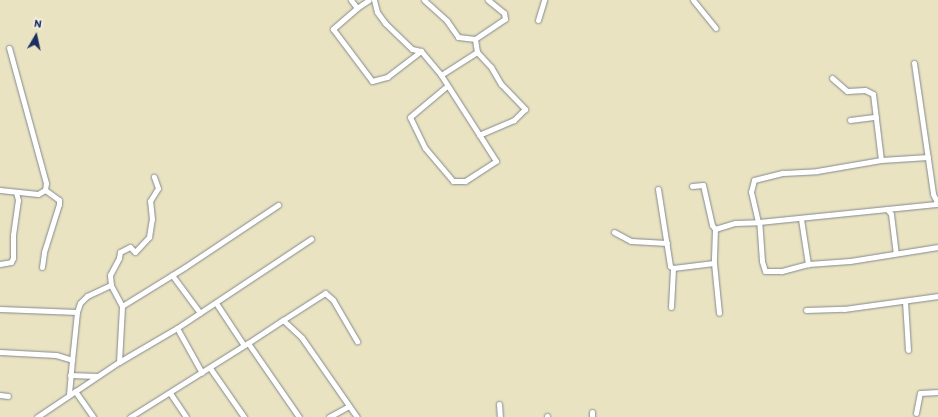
<!DOCTYPE html>
<style>
body{margin:0}
#map{position:relative;width:938px;height:417px;overflow:hidden;background:#eae3c1;font-family:Itim,sans-serif}
div>[style]{position:absolute}
.roads{filter:drop-shadow(0 0 1px #828990) drop-shadow(0 0 1px #828990)}
.minor>*{height:5px;margin:-2.5px;padding:0 2.5px;transform-origin:2.5px;border-radius:2.5px;background:#fff}
span{translate:-50% -50%;white-space:nowrap;text-align:center;line-height:1.15;-webkit-text-stroke:4px #f7f3e8;paint-order:stroke}
.north{position:absolute;left:16px;top:16px;width:40px;height:40px;-webkit-text-stroke:3px #f7f3e8;paint-order:stroke;rotate:9deg;font-size:11px;font-weight:700;line-height:16px;text-align:center;color:#1b2f5e}
.north::after{content:'';display:block;margin:auto;width:14px;height:18px;background:#1b2f5e;clip-path:polygon(50% 0,100% 100%,50% 72%,0 100%)}
</style>
<div id="map">
<div class="roads">
<div class="minor">
<div style="left:351px;top:0;width:10px;rotate:53deg"></div>
<div style="left:357px;top:8px;width:14px;rotate:-34deg"></div>
<div style="left:374px;top:0;width:12px;rotate:76deg"></div>
<div style="left:377px;top:12px;width:14px;rotate:54deg"></div>
<div style="left:385px;top:23px;width:37px;rotate:44deg"></div>
<div style="left:412px;top:49px;width:9px;rotate:13deg"></div>
<div style="left:421px;top:51px;width:31px;rotate:50deg"></div>
<div style="left:441px;top:75px;width:43px;rotate:-32.6deg"></div>
<div style="left:477px;top:52px;width:13px;rotate:-99deg"></div>
<div style="left:475px;top:39px;width:36px;rotate:-34deg"></div>
<div style="left:505px;top:19px;width:6px;rotate:-99deg"></div>
<div style="left:504px;top:13px;width:21px;rotate:-141deg"></div>
<div style="left:424px;top:0;width:31px;rotate:42deg"></div>
<div style="left:447px;top:21px;width:19px;rotate:55deg"></div>
<div style="left:458px;top:37px;width:17px;rotate:7deg"></div>
<div style="left:693px;top:0;width:36px;rotate:51deg"></div>
<div style="left:357px;top:8px;width:32px;rotate:139deg"></div>
<div style="left:333px;top:29px;width:65px;rotate:53.1deg"></div>
<div style="left:372px;top:81px;width:16px;rotate:-15deg"></div>
<div style="left:387px;top:77px;width:43px;rotate:-37.4deg"></div>
<div style="left:538px;top:20px;width:21px;rotate:-73deg"></div>
<div style="left:477px;top:52px;width:21px;rotate:47deg"></div>
<div style="left:491px;top:67px;width:20px;rotate:60deg"></div>
<div style="left:501px;top:84px;width:35px;rotate:46deg"></div>
<div style="left:525px;top:109px;width:16px;rotate:135deg"></div>
<div style="left:514px;top:120px;width:38px;rotate:157deg"></div>
<div style="left:914px;top:63px;width:132px;rotate:81.7deg"></div>
<div style="left:933px;top:194px;width:11px;rotate:63deg"></div>
<div style="left:441px;top:75px;width:102px;rotate:57.4deg"></div>
<div style="left:496px;top:161px;width:37px;rotate:147deg"></div>
<div style="left:465px;top:181px;width:12px;rotate:180deg"></div>
<div style="left:453px;top:181px;width:43px;rotate:-130.3deg"></div>
<div style="left:425px;top:148px;width:34px;rotate:-116deg"></div>
<div style="left:410px;top:117px;width:48px;rotate:-40deg"></div>
<div style="left:832px;top:78px;width:20px;rotate:41deg"></div>
<div style="left:847px;top:91px;width:18px;rotate:-3deg"></div>
<div style="left:865px;top:90px;width:9px;rotate:27deg"></div>
<div style="left:873px;top:94px;width:66px;rotate:83.1deg"></div>
<div style="left:881px;top:160px;width:47px;rotate:-3.7deg"></div>
<div style="left:850px;top:120px;width:26px;rotate:-7deg"></div>
<div style="left:692px;top:186px;width:11px;rotate:-5deg"></div>
<div style="left:703px;top:185px;width:41px;rotate:77.3deg"></div>
<div style="left:712px;top:225px;width:5px;rotate:53deg"></div>
<div style="left:715px;top:229px;width:34px;rotate:92deg"></div>
<div style="left:714px;top:263px;width:50px;rotate:84.3deg"></div>
<div style="left:658px;top:189px;width:78px;rotate:81.1deg"></div>
<div style="left:670px;top:266px;width:4px;rotate:34deg"></div>
<div style="left:673px;top:268px;width:41px;rotate:-7deg"></div>
<div style="left:0;top:190px;width:38px;rotate:6deg"></div>
<div style="left:38px;top:194px;width:8px;rotate:-30deg"></div>
<div style="left:45px;top:190px;width:7px;rotate:-82deg"></div>
<div style="left:46px;top:183px;width:140px;rotate:-105.3deg"></div>
<div style="left:887px;top:209px;width:6px;rotate:51deg"></div>
<div style="left:891px;top:214px;width:39px;rotate:83deg"></div>
<div style="left:801px;top:219px;width:46px;rotate:81.2deg"></div>
<div style="left:808px;top:264px;width:42px;rotate:-4.1deg"></div>
<div style="left:850px;top:261px;width:89px;rotate:-9deg"></div>
<div style="left:758px;top:222px;width:31px;rotate:-103deg"></div>
<div style="left:751px;top:192px;width:12px;rotate:-76deg"></div>
<div style="left:754px;top:180px;width:30px;rotate:-14deg"></div>
<div style="left:783px;top:173px;width:34px;rotate:-3deg"></div>
<div style="left:817px;top:171px;width:65px;rotate:-9.8deg"></div>
<div style="left:715px;top:229px;width:21px;rotate:-17deg"></div>
<div style="left:735px;top:223px;width:24px;rotate:-2deg"></div>
<div style="left:614px;top:232px;width:19px;rotate:28deg"></div>
<div style="left:631px;top:241px;width:36px;rotate:3deg"></div>
<div style="left:0;top:264px;width:11px;rotate:-10deg"></div>
<div style="left:11px;top:262px;width:4px;rotate:-63deg"></div>
<div style="left:13px;top:258px;width:23px;rotate:-90deg"></div>
<div style="left:13px;top:235px;width:35px;rotate:-82deg"></div>
<div style="left:18px;top:200px;width:8px;rotate:-104deg"></div>
<div style="left:808px;top:264px;width:28px;rotate:165deg"></div>
<div style="left:781px;top:271px;width:16px;rotate:180deg"></div>
<div style="left:765px;top:271px;width:10px;rotate:-107deg"></div>
<div style="left:762px;top:261px;width:39px;rotate:-94deg"></div>
<div style="left:759px;top:222px;width:178px;rotate:-5.8deg"></div>
<div style="left:42px;top:267px;width:15px;rotate:-82deg"></div>
<div style="left:44px;top:252px;width:50px;rotate:-72.6deg"></div>
<div style="left:59px;top:204px;width:4px;rotate:-90deg"></div>
<div style="left:59px;top:200px;width:17px;rotate:-144deg"></div>
<div style="left:172px;top:275px;width:47px;rotate:53.6deg"></div>
<div style="left:905px;top:301px;width:49px;rotate:86.5deg"></div>
<div style="left:216px;top:303px;width:49px;rotate:56.6deg"></div>
<div style="left:122px;top:306px;width:74px;rotate:-31.8deg"></div>
<div style="left:185px;top:267px;width:112px;rotate:-33.7deg"></div>
<div style="left:671px;top:307px;width:39px;rotate:-87deg"></div>
<div style="left:0;top:309px;width:77px;rotate:2.2deg"></div>
<div style="left:77px;top:312px;width:48px;rotate:95.9deg"></div>
<div style="left:806px;top:310px;width:38px;rotate:-2deg"></div>
<div style="left:844px;top:309px;width:95px;rotate:-7.9deg"></div>
<div style="left:77px;top:312px;width:9px;rotate:-72deg"></div>
<div style="left:80px;top:303px;width:10px;rotate:-45deg"></div>
<div style="left:87px;top:296px;width:26px;rotate:-25deg"></div>
<div style="left:283px;top:320px;width:50px;rotate:-32.7deg"></div>
<div style="left:325px;top:293px;width:11px;rotate:41deg"></div>
<div style="left:333px;top:300px;width:48px;rotate:59.7deg"></div>
<div style="left:177px;top:328px;width:51px;rotate:60.9deg"></div>
<div style="left:0;top:352px;width:56px;rotate:3.1deg"></div>
<div style="left:56px;top:355px;width:17px;rotate:17deg"></div>
<div style="left:72px;top:360px;width:35px;rotate:95deg"></div>
<div style="left:119px;top:362px;width:56px;rotate:-86.9deg"></div>
<div style="left:122px;top:306px;width:24px;rotate:-118deg"></div>
<div style="left:111px;top:285px;width:10px;rotate:-96deg"></div>
<div style="left:110px;top:275px;width:19px;rotate:-62deg"></div>
<div style="left:119px;top:258px;width:6px;rotate:-81deg"></div>
<div style="left:120px;top:252px;width:11px;rotate:-27deg"></div>
<div style="left:130px;top:247px;width:7px;rotate:45deg"></div>
<div style="left:135px;top:252px;width:21px;rotate:-47deg"></div>
<div style="left:149px;top:237px;width:18px;rotate:-81deg"></div>
<div style="left:152px;top:219px;width:18px;rotate:-96deg"></div>
<div style="left:150px;top:201px;width:15px;rotate:-58deg"></div>
<div style="left:158px;top:188px;width:12px;rotate:-110deg"></div>
<div style="left:210px;top:368px;width:60px;rotate:55.2deg"></div>
<div style="left:70px;top:375px;width:27px;rotate:2deg"></div>
<div style="left:75px;top:391px;width:32px;rotate:55deg"></div>
<div style="left:170px;top:393px;width:29px;rotate:56deg"></div>
<div style="left:0;top:395px;width:8px;rotate:7deg"></div>
<div style="left:499px;top:404px;width:13px;rotate:86deg"></div>
<div style="left:916px;top:413px;width:20px;rotate:-79deg"></div>
<div style="left:920px;top:393px;width:18px;rotate:-3deg"></div>
<div style="left:37px;top:417px;width:99px;rotate:-33.9deg"></div>
<div style="left:119px;top:362px;width:67px;rotate:-30.4deg"></div>
<div style="left:177px;top:328px;width:161px;rotate:-33.6deg"></div>
<div style="left:130px;top:417px;width:139px;rotate:-32.1deg"></div>
<div style="left:299px;top:417px;width:90px;rotate:-124.6deg"></div>
<div style="left:248px;top:343px;width:42px;rotate:-33.3deg"></div>
<div style="left:283px;top:320px;width:26px;rotate:43deg"></div>
<div style="left:302px;top:338px;width:96px;rotate:55.2deg"></div>
<div style="left:329px;top:417px;width:21px;rotate:-29deg"></div>
<div style="left:547px;top:417px;width:1px;rotate:-90deg"></div>
<div style="left:592px;top:417px;width:5px;rotate:-90deg"></div>
</div>
</div>
<div class="north">N</div>
</div>
